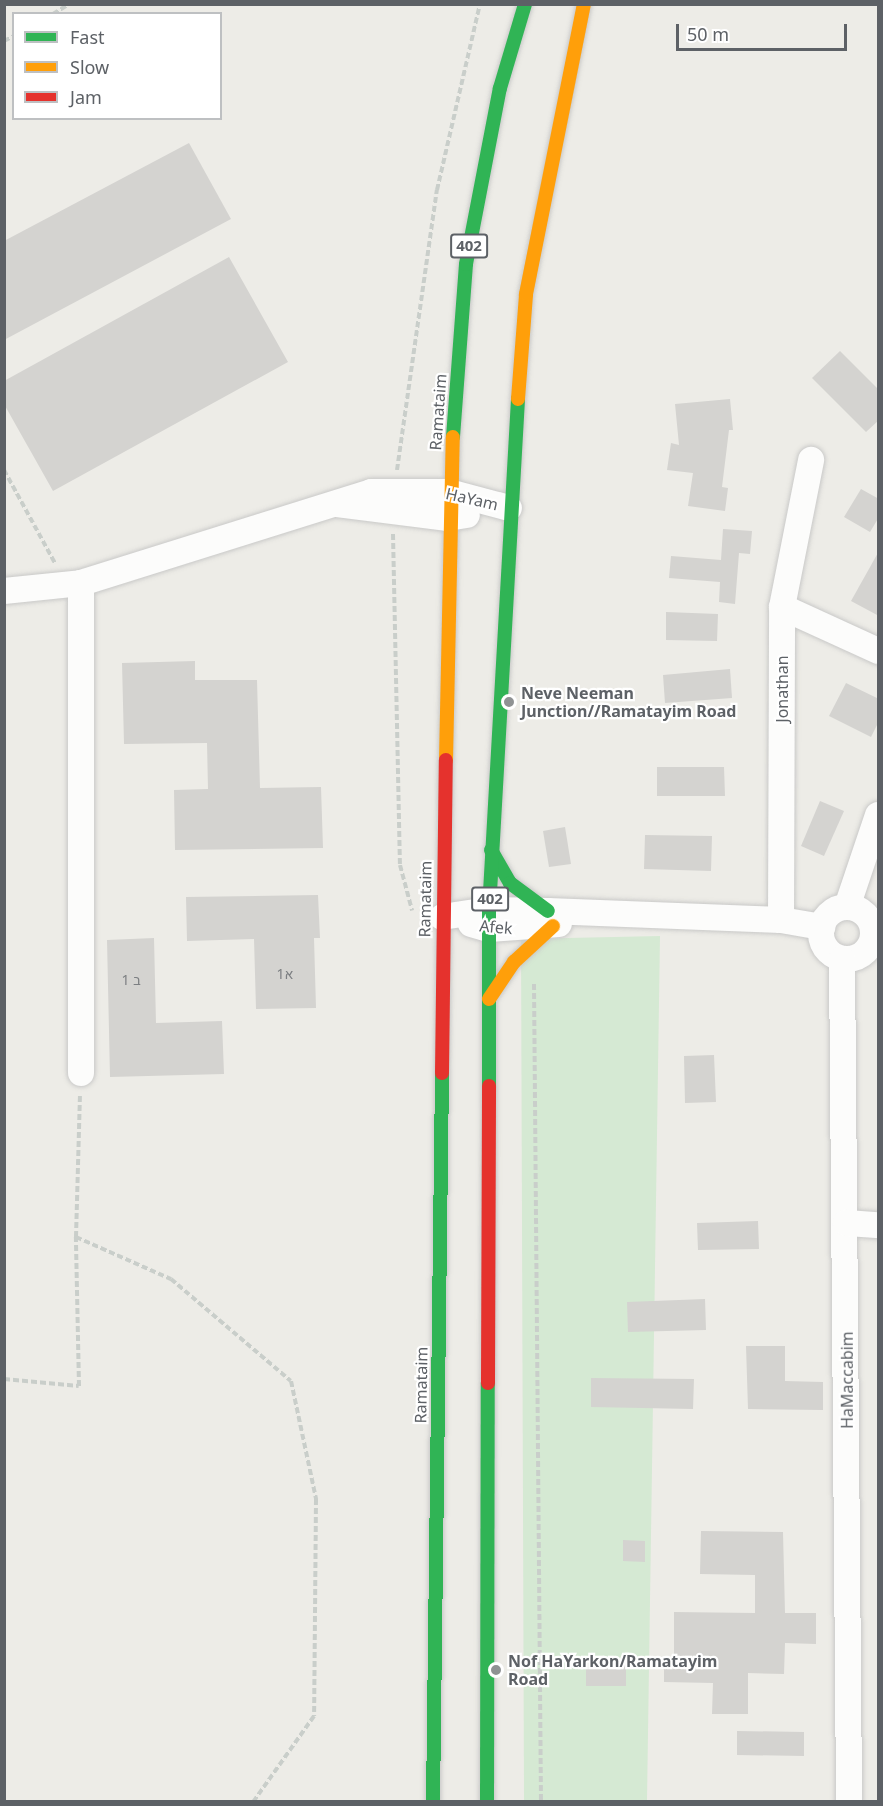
<!DOCTYPE html>
<meta charset="utf-8">
<style>
body{margin:0}
#map{position:relative;width:883px;height:1806px;overflow:hidden;background:#edece7;font-family:"Noto Sans",Heebo,sans-serif}
div>[style]{position:absolute}
.green>*{inset:0;background:#d5e9d3}
.building>*{inset:0;background:#d4d3d0}
.path>*{height:4px;margin-top:-2px;transform-origin:0;background:repeating-linear-gradient(90deg,#c9ceca 0 6px,transparent 0 9px)}
.roads{filter:drop-shadow(0 0 2px #c9c9c8) drop-shadow(0 0 2px #c9c9c8)}
.street>*{height:26px;margin:-13px;padding:0 13px;transform-origin:13px;border-radius:13px;background:#fcfcfb}
.street>.ring{margin:-13px;padding:0;box-sizing:content-box;background:none;border:26px solid #fcfcfb;border-radius:50%}
.fast>*{height:14px;margin:-7px;padding:0 7px;transform-origin:7px;border-radius:7px;background:#30b455}
.slow>*{height:14px;margin:-7px;padding:0 7px;transform-origin:7px;border-radius:7px;background:#ff9f0a}
.jam>*{height:14px;margin:-7px;padding:0 7px;transform-origin:7px;border-radius:7px;background:#e5322d}
.dots>*{width:16px;height:16px;translate:-50% -50%;box-sizing:border-box;border:3px solid #fff;border-radius:50%}
span{translate:-50% -50%;white-space:nowrap;text-align:center;line-height:1.15;-webkit-text-stroke:4.5px #fff;paint-order:stroke}
.number-label{font-size:14px;color:#7c7f82}
.number-label span{-webkit-text-stroke-width:0}
.shield-label span{padding:2px 4px;background:#fff;border:2px solid;border-radius:4px;-webkit-text-stroke-width:0}
.shield-label{font-size:15px;color:#5d6166;font-weight:700}
.street-label{font-size:16px;color:#5d6166}
.poi-label{font-size:16px;color:#5d6166;font-weight:700}
.left{translate:0 -50%;text-align:left}
.frame{position:absolute;inset:0;border:6px solid #5d6166;pointer-events:none}
.legend{position:absolute;left:12px;top:12px;width:210px;height:108px;box-sizing:border-box;background:#fff;border:2px solid #bec0c2;margin:0;padding:8px 10px;list-style:none;font-size:18px;color:#5d6166}
.legend li{display:flex;align-items:center;gap:12px;height:30px}
.legend b{width:30px;border:2px solid #bec0c2}
.scale{position:absolute;left:676px;top:24px;width:171px;height:27px;box-sizing:border-box;border:3px solid #5d6166;border-top:0;padding-left:8px;font-size:18px;line-height:21px;white-space:nowrap;color:#5d6166;-webkit-text-stroke:4px #fff;paint-order:stroke}
</style>
<div id="map">
<div class="green">
<div style="clip-path:polygon(660px 936px,647px 1801px,524px 1801px,521px 939px)"></div>
</div>
<div class="building">
<div style="clip-path:polygon(189px 143px,231px 219px,4px 340px,4px 241px)"></div>
<div style="clip-path:polygon(229px 257px,288px 362px,53px 491px,4px 404px,4px 381px)"></div>
<div style="clip-path:polygon(840px 351px,879px 390px,879px 420px,866px 432px,812px 378px)"></div>
<div style="clip-path:polygon(730px 399px,733px 430px,729px 430px,722px 487px,728px 488px,725px 511px,688px 506px,693px 473px,667px 470px,671px 443px,679px 445px,675px 404px)"></div>
<div style="clip-path:polygon(861px 489px,879px 499px,879px 517px,870px 532px,844px 517px)"></div>
<div style="clip-path:polygon(723px 529px,752px 531px,750px 554px,739px 553px,735px 604px,719px 602px,720px 582px,669px 578px,671px 556px,721px 560px)"></div>
<div style="clip-path:polygon(879px 551px,879px 616px,851px 601px)"></div>
<div style="clip-path:polygon(666px 612px,718px 614px,717px 641px,666px 640px)"></div>
<div style="clip-path:polygon(195px 661px,195px 680px,257px 680px,260px 788px,321px 787px,323px 848px,175px 850px,174px 790px,208px 789px,207px 743px,124px 744px,122px 663px)"></div>
<div style="clip-path:polygon(730px 669px,732px 698px,665px 703px,663px 675px)"></div>
<div style="clip-path:polygon(846px 683px,879px 699px,879px 721px,871px 737px,829px 716px)"></div>
<div style="clip-path:polygon(657px 767px,724px 767px,725px 796px,657px 796px)"></div>
<div style="clip-path:polygon(820px 801px,844px 811px,824px 856px,801px 846px)"></div>
<div style="clip-path:polygon(565px 827px,571px 864px,549px 867px,543px 831px)"></div>
<div style="clip-path:polygon(645px 835px,712px 836px,711px 871px,644px 869px)"></div>
<div style="clip-path:polygon(318px 895px,320px 938px,314px 938px,316px 1008px,256px 1009px,254px 939px,187px 941px,186px 897px)"></div>
<div style="clip-path:polygon(154px 938px,156px 1023px,222px 1021px,224px 1074px,110px 1077px,107px 940px)"></div>
<div style="clip-path:polygon(714px 1055px,716px 1102px,685px 1103px,684px 1056px)"></div>
<div style="clip-path:polygon(758px 1221px,759px 1249px,698px 1250px,697px 1223px)"></div>
<div style="clip-path:polygon(705px 1299px,706px 1330px,628px 1332px,627px 1302px)"></div>
<div style="clip-path:polygon(746px 1346px,785px 1346px,785px 1381px,823px 1382px,823px 1410px,748px 1409px)"></div>
<div style="clip-path:polygon(591px 1378px,694px 1379px,693px 1409px,591px 1407px)"></div>
<div style="clip-path:polygon(701px 1531px,783px 1532px,785px 1613px,816px 1613px,816px 1644px,785px 1643px,784px 1674px,748px 1673px,748px 1714px,712px 1714px,713px 1683px,664px 1682px,664px 1661px,674px 1661px,674px 1612px,755px 1613px,755px 1575px,700px 1574px)"></div>
<div style="clip-path:polygon(623px 1540px,645px 1541px,645px 1562px,623px 1561px)"></div>
<div style="clip-path:polygon(586px 1663px,626px 1663px,626px 1686px,586px 1686px)"></div>
<div style="clip-path:polygon(737px 1731px,804px 1732px,804px 1756px,737px 1755px)"></div>
</div>
<div class="path">
<div style="left:53px;top:14px;width:19px;rotate:-32deg"></div>
<div style="left:4px;top:41px;width:11px;rotate:-27deg"></div>
<div style="left:4px;top:470px;width:106px;rotate:61.3deg"></div>
<div style="left:397px;top:470px;width:283px;rotate:-81.9deg"></div>
<div style="left:437px;top:190px;width:191px;rotate:-77deg"></div>
<div style="left:393px;top:534px;width:331px;rotate:88.8deg"></div>
<div style="left:400px;top:865px;width:47px;rotate:75.1deg"></div>
<div style="left:534px;top:984px;width:818px;rotate:89.51deg"></div>
<div style="left:76px;top:1237px;width:104px;rotate:23.9deg"></div>
<div style="left:171px;top:1279px;width:157px;rotate:40.4deg"></div>
<div style="left:291px;top:1381px;width:121px;rotate:78deg"></div>
<div style="left:316px;top:1499px;width:217px;rotate:90.5deg"></div>
<div style="left:314px;top:1716px;width:105px;rotate:125.3deg"></div>
<div style="left:4px;top:1379px;width:75px;rotate:5.3deg"></div>
<div style="left:79px;top:1386px;width:149px;rotate:-91.2deg"></div>
<div style="left:76px;top:1237px;width:142px;rotate:-88.4deg"></div>
</div>
<div class="roads">
<div class="street">
<div style="left:337px;top:504px;width:112px;rotate:7.2deg"></div>
<div style="left:448px;top:518px;width:19px;rotate:-9deg"></div>
<div style="left:4px;top:591px;width:77px;rotate:-5.9deg"></div>
<div style="left:81px;top:583px;width:304px;rotate:-17.4deg"></div>
<div style="left:371px;top:492px;width:78px"></div>
<div style="left:449px;top:492px;width:62px;rotate:14.9deg"></div>
<div style="left:782px;top:607px;width:106px;rotate:24.6deg"></div>
<div class="ring" style="left:821px;top:907px;width:26px;height:26px"></div>
<div style="left:847px;top:907px;width:97px;rotate:-71.4deg"></div>
<div style="left:442px;top:917px;width:48px;rotate:-8.5deg"></div>
<div style="left:489px;top:910px;width:59px;rotate:1deg"></div>
<div style="left:548px;top:911px;width:233px;rotate:2.2deg"></div>
<div style="left:781px;top:920px;width:42px;rotate:9.7deg"></div>
<div style="left:781px;top:920px;width:313px;rotate:-89.8deg"></div>
<div style="left:782px;top:607px;width:150px;rotate:-78.8deg"></div>
<div style="left:471px;top:924px;width:19px;rotate:16deg"></div>
<div style="left:489px;top:929px;width:70px;rotate:-4.1deg"></div>
<div style="left:842px;top:959px;width:843px;rotate:89.52deg"></div>
<div style="left:81px;top:1073px;width:490px;rotate:-90deg"></div>
<div style="left:846px;top:1223px;width:32px;rotate:4deg"></div>
</div>
<div class="fast">
<div style="left:453px;top:437px;width:173px;rotate:-85.7deg"></div>
<div style="left:466px;top:264px;width:179px;rotate:-79.1deg"></div>
<div style="left:500px;top:88px;width:88px;rotate:-73.4deg"></div>
<div style="left:491px;top:850px;width:38px;rotate:60deg"></div>
<div style="left:510px;top:883px;width:47px;rotate:36.4deg"></div>
<div style="left:489px;top:1086px;width:176px;rotate:-90deg"></div>
<div style="left:489px;top:910px;width:512px;rotate:-86.75deg"></div>
<div style="left:433px;top:1802px;width:729px;rotate:-89.29deg"></div>
<div style="left:487px;top:1802px;width:419px;rotate:-89.9deg"></div>
</div>
<div class="slow">
<div style="left:518px;top:399px;width:105px;rotate:-85.6deg"></div>
<div style="left:526px;top:294px;width:296px;rotate:-78.7deg"></div>
<div style="left:446px;top:760px;width:323px;rotate:-88.8deg"></div>
<div style="left:489px;top:999px;width:45px;rotate:-56deg"></div>
<div style="left:514px;top:962px;width:53px;rotate:-42.7deg"></div>
</div>
<div class="jam">
<div style="left:442px;top:1073px;width:313px;rotate:-89.3deg"></div>
<div style="left:488px;top:1383px;width:297px;rotate:-89.8deg"></div>
</div>
</div>
<div class="dots">
<div style="left:509px;top:702px;background:#8f9293"></div>
<div style="left:496px;top:1670px;background:#8f9293"></div>
</div>
<div class="number-label">
<span style="left:285px;top:974px">1א</span>
<span style="left:131px;top:980px">1 ב</span>
</div>
<div class="shield-label">
<span style="left:469px;top:246px">402</span>
<span style="left:490px;top:899px">402</span>
</div>
<div class="street-label">
<span style="left:438px;top:412px;rotate:-86deg">Ramataim</span>
<span style="left:472px;top:499px;rotate:13deg">HaYam</span>
<span style="left:782px;top:689px;rotate:-90deg">Jonathan</span>
<span style="left:425px;top:899px;rotate:-89deg">Ramataim</span>
<span style="left:496px;top:927px;rotate:5deg">Afek</span>
<span style="left:847px;top:1380px;rotate:-90deg">HaMaccabim</span>
<span style="left:421px;top:1385px;rotate:-89deg">Ramataim</span>
</div>
<div class="poi-label">
<span class="left" style="left:521px;top:702px">Neve Neeman<br>Junction//Ramatayim Road</span>
<span class="left" style="left:508px;top:1670px">Nof HaYarkon/Ramatayim<br>Road</span>
</div>
<div class="frame"></div>
<ul class="legend">
<li><b style="height:8px;background:#30b455"></b>Fast</li>
<li><b style="height:8px;background:#ff9f0a"></b>Slow</li>
<li><b style="height:8px;background:#e5322d"></b>Jam</li>
</ul>
<div class="scale">50 m</div>
</div>
